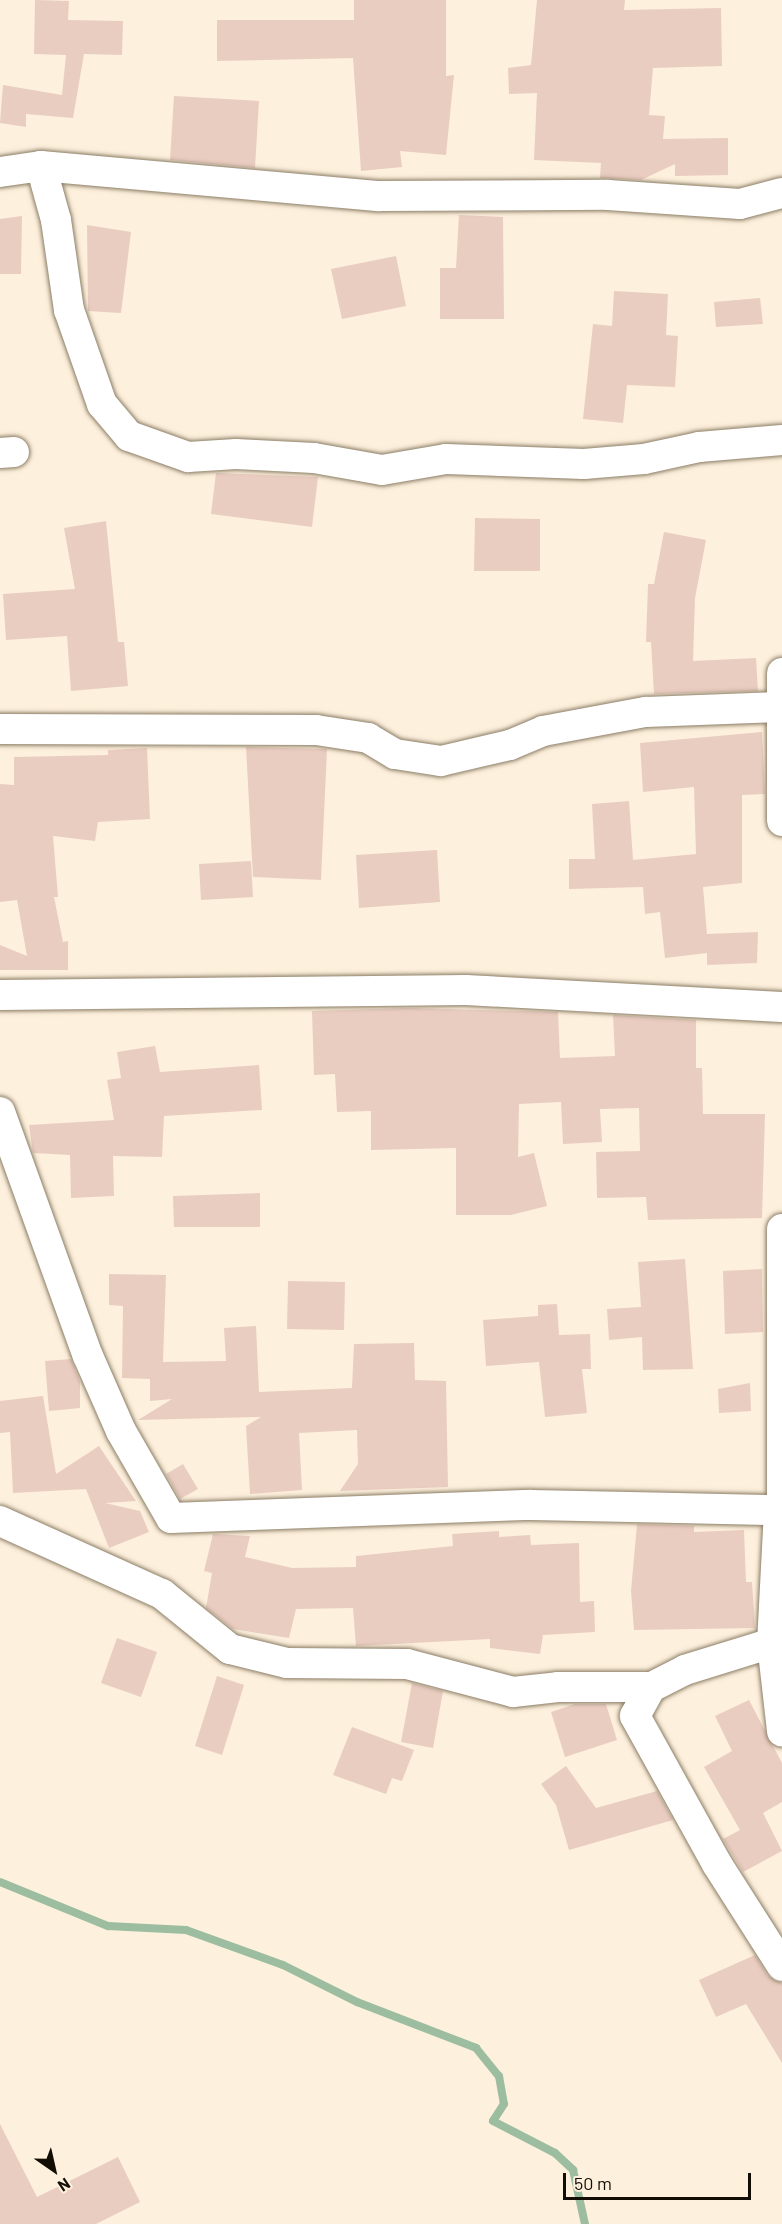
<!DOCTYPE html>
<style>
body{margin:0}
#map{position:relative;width:782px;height:2224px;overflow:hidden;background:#fdf0dc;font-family:Barlow,sans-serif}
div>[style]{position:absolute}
.stream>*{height:8px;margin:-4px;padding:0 4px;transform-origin:4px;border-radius:4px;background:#9cbda0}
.building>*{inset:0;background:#eacdc1}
.roads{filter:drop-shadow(0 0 2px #8b7d66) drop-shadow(0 0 2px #8b7d66)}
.minor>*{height:30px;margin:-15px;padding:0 15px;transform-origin:15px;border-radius:15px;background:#fff}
span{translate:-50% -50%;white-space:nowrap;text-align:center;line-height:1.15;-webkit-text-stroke:4.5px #fdf0dc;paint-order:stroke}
.north{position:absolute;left:24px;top:2140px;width:60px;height:60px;-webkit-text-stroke:4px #fdf0dc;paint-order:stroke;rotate:146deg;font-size:16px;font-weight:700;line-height:24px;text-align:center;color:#120d05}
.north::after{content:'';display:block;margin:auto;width:21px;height:27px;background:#120d05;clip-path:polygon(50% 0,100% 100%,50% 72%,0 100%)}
.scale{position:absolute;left:563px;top:2173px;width:188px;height:27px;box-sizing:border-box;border:3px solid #120d05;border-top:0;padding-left:8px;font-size:18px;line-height:21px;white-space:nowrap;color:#120d05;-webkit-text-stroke:4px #fdf0dc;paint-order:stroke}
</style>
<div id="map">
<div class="stream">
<div style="left:0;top:1882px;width:117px;rotate:22.2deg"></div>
<div style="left:108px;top:1926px;width:78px;rotate:2.9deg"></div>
<div style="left:186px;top:1930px;width:103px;rotate:19.8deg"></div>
<div style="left:283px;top:1965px;width:83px;rotate:26.6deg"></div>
<div style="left:357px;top:2002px;width:128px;rotate:21.1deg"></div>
<div style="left:476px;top:2048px;width:36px;rotate:51deg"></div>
<div style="left:499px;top:2076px;width:28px;rotate:80deg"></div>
<div style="left:504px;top:2104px;width:20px;rotate:123deg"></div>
<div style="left:493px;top:2121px;width:70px;rotate:27.3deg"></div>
<div style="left:555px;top:2153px;width:25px;rotate:43deg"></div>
<div style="left:573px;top:2170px;width:55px;rotate:77.5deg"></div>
</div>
<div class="building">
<div style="clip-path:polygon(35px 0,69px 1px,68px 20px,123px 21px,122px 55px,84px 54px,73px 118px,26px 114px,26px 127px,0 123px,3px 85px,62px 95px,66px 55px,34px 54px)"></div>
<div style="clip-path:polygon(354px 0,446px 0,446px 76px,454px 75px,446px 155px,400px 151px,402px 167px,361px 171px,353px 58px,217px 61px,217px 20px,354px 20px)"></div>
<div style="clip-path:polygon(537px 0,625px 0,624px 10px,721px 8px,722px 66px,653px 68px,649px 115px,665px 116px,663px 139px,728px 138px,728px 175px,675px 176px,675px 164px,641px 180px,600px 178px,601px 163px,534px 160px,537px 93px,509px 94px,508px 68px,531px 65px)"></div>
<div style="clip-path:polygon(174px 96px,259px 101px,255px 168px,170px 160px)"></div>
<div style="clip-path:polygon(459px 215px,503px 217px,504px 319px,440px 319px,440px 268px,456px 268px)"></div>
<div style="clip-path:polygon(22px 216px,21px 274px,0 274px,0 219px)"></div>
<div style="clip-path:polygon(87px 225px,131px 232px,121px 313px,88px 311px)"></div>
<div style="clip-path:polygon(396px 256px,406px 306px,342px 319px,331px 269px)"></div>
<div style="clip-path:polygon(614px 291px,668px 294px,666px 335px,678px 336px,675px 387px,627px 385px,623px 423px,583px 419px,593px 324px,612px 326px)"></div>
<div style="clip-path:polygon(760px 298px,763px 324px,716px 327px,714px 302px)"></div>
<div style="clip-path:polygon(216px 473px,318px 477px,312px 527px,211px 514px)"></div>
<div style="clip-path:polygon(475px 518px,540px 519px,540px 571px,474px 571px)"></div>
<div style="clip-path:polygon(106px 521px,118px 642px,124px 642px,128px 686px,71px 691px,67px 636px,6px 640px,3px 594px,75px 589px,64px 528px)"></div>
<div style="clip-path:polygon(664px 532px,706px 540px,695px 598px,693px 661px,756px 658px,758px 691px,654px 694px,651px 642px,646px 642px,648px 584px,654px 584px)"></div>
<div style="clip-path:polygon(762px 732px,765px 794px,742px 795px,742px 883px,703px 887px,707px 934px,758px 932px,757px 963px,707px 965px,707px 953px,665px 958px,660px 912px,645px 914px,643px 887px,569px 889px,569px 859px,595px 859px,592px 804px,629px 801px,633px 860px,696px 854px,694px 787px,643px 792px,640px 743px)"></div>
<div style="clip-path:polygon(246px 747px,327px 749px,321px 880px,253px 877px)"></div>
<div style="clip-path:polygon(147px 748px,150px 819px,98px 822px,95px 841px,53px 836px,58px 897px,54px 897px,63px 942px,68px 941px,68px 970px,0 970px,0 945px,27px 956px,17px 900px,0 902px,0 784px,14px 785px,14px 757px,108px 755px,108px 750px)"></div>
<div style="clip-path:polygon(437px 850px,440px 902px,359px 908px,356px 855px)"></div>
<div style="clip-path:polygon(251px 861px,253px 897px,201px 900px,199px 864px)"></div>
<div style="clip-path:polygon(408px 1008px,558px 1012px,560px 1058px,615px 1056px,613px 1015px,696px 1020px,696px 1068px,702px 1068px,703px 1114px,765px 1114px,762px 1218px,648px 1220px,646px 1197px,597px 1198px,596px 1152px,640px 1151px,639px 1108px,600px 1109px,602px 1142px,563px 1144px,561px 1102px,519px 1104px,518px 1157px,534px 1153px,547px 1206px,511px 1215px,456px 1215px,456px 1148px,371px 1150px,371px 1111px,337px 1112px,335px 1074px,314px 1075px,312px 1011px)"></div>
<div style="clip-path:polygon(155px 1046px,160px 1072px,259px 1065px,262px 1110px,164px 1116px,162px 1157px,113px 1156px,114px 1196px,71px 1198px,70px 1155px,33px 1153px,29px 1125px,114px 1120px,107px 1080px,121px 1078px,117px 1052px)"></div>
<div style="clip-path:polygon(260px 1193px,260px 1227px,174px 1227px,173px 1196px)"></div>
<div style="clip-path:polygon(685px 1259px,693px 1369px,643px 1370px,642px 1337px,609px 1340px,607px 1309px,641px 1307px,638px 1262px)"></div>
<div style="clip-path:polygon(762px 1269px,763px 1332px,725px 1334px,723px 1271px)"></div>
<div style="clip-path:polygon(109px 1274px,166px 1275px,163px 1362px,226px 1361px,224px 1328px,256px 1326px,259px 1392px,352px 1388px,354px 1344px,414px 1343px,415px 1380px,446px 1381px,448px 1487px,340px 1491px,358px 1464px,357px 1430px,299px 1433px,302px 1490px,250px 1494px,246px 1426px,261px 1417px,138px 1420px,172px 1399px,150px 1401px,150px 1379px,122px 1378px,123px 1306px,109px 1305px)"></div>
<div style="clip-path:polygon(288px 1281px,345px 1282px,344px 1330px,287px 1329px)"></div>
<div style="clip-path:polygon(557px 1304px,559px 1335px,590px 1334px,591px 1369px,582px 1369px,587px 1413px,545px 1417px,539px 1362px,486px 1366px,483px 1320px,538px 1316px,538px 1305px)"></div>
<div style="clip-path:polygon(71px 1359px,80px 1382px,80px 1408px,49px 1411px,45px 1361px)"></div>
<div style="clip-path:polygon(750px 1383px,751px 1411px,719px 1413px,718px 1389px)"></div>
<div style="clip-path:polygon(43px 1396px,56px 1474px,99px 1446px,136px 1501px,105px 1503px,140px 1511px,149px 1532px,109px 1548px,86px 1489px,13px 1493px,10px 1432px,0 1433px,0 1401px)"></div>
<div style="clip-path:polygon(183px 1464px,198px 1489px,180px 1499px,166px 1474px)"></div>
<div style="clip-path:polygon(637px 1524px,694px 1526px,694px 1532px,744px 1530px,746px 1582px,752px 1582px,755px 1628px,634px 1630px,631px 1591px)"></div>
<div style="clip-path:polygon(499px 1531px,499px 1537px,530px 1535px,531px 1545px,579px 1543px,580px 1602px,594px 1601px,595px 1632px,543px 1635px,540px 1654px,490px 1648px,490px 1639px,356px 1646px,353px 1608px,296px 1609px,289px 1638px,233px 1629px,206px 1608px,212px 1573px,204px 1571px,213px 1534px,250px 1536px,245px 1557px,292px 1568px,356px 1567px,356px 1556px,453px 1546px,452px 1534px)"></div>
<div style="clip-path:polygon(117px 1638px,157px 1652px,141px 1697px,101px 1683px)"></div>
<div style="clip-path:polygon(217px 1676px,244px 1685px,222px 1755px,195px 1746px)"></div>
<div style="clip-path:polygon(412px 1683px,443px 1691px,433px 1748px,401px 1742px)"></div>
<div style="clip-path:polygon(749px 1700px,782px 1763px,782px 1802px,763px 1813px,782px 1851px,743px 1872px,723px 1839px,740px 1830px,704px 1767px,732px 1751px,715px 1716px)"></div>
<div style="clip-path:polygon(575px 1704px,606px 1704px,617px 1740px,565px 1757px,551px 1712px)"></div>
<div style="clip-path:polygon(352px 1727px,414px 1750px,402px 1781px,392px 1778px,386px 1794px,333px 1775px)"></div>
<div style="clip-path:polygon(566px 1766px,596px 1808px,657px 1791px,673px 1820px,569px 1850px,556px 1805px,541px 1784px)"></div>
<div style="clip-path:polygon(755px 1955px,768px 1976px,782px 1983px,782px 2063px,746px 2004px,716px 2017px,699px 1980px)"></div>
<div style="clip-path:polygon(0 2124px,37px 2197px,118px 2157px,140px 2202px,96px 2224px,0 2224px)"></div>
</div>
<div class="roads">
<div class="minor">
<div style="left:41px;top:166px;width:56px;rotate:74.5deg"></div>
<div style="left:56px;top:220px;width:91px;rotate:81.8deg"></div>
<div style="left:69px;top:310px;width:100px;rotate:70.7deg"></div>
<div style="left:102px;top:404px;width:42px;rotate:49.8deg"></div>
<div style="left:129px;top:436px;width:63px;rotate:19.6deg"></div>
<div style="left:188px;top:457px;width:48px;rotate:-3.6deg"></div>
<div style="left:236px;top:454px;width:78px;rotate:2.9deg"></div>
<div style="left:314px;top:458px;width:69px;rotate:10deg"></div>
<div style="left:382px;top:470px;width:65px;rotate:-9.8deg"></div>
<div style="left:446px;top:459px;width:138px;rotate:2.1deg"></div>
<div style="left:584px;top:464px;width:60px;rotate:-4.8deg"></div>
<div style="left:644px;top:459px;width:56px;rotate:-12.3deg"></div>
<div style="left:699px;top:447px;width:83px;rotate:-4.8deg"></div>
<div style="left:0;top:172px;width:41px;rotate:-8.3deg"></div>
<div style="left:41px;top:166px;width:340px;rotate:5.1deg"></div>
<div style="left:380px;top:196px;width:228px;rotate:-0.3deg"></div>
<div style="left:608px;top:195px;width:132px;rotate:3.9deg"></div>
<div style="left:740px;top:204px;width:43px;rotate:-14.7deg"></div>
<div style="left:0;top:453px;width:14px;rotate:-4deg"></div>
<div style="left:782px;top:673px;width:148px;rotate:90deg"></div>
<div style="left:0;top:729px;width:316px;rotate:0.2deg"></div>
<div style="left:316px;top:730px;width:53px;rotate:8.7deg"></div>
<div style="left:368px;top:738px;width:31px;rotate:31deg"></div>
<div style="left:395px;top:754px;width:47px;rotate:8.7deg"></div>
<div style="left:441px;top:761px;width:71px;rotate:-13.1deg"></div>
<div style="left:510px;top:745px;width:36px;rotate:-23deg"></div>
<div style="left:543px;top:731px;width:105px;rotate:-10.5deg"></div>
<div style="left:646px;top:712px;width:133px;rotate:-2.2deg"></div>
<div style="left:0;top:995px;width:466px;rotate:-0.6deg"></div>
<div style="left:466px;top:990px;width:316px;rotate:3.1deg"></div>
<div style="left:0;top:1112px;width:259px;rotate:70.2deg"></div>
<div style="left:88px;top:1356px;width:82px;rotate:66.3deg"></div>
<div style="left:121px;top:1431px;width:100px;rotate:60.1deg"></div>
<div style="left:171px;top:1518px;width:360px;rotate:-2.1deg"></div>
<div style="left:531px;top:1505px;width:248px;rotate:1.2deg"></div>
<div style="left:779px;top:1510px;width:133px;rotate:93deg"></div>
<div style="left:772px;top:1643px;width:89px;rotate:83.5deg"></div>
<div style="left:782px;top:1229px;width:281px;rotate:90deg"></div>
<div style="left:0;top:1521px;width:178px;rotate:24.3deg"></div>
<div style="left:162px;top:1594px;width:87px;rotate:39deg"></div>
<div style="left:230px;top:1649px;width:59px;rotate:13.8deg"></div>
<div style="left:287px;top:1663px;width:120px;rotate:0.5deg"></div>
<div style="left:407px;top:1664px;width:110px;rotate:14.8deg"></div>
<div style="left:513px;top:1692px;width:45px;rotate:-6.3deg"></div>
<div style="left:558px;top:1687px;width:93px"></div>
<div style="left:772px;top:1643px;width:91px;rotate:162.8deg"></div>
<div style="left:685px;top:1670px;width:38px;rotate:153deg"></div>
<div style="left:651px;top:1687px;width:33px;rotate:119deg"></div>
<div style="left:635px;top:1716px;width:169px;rotate:61deg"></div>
<div style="left:717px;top:1864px;width:121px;rotate:57.5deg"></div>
</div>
</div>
<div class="north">N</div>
<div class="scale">50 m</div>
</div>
